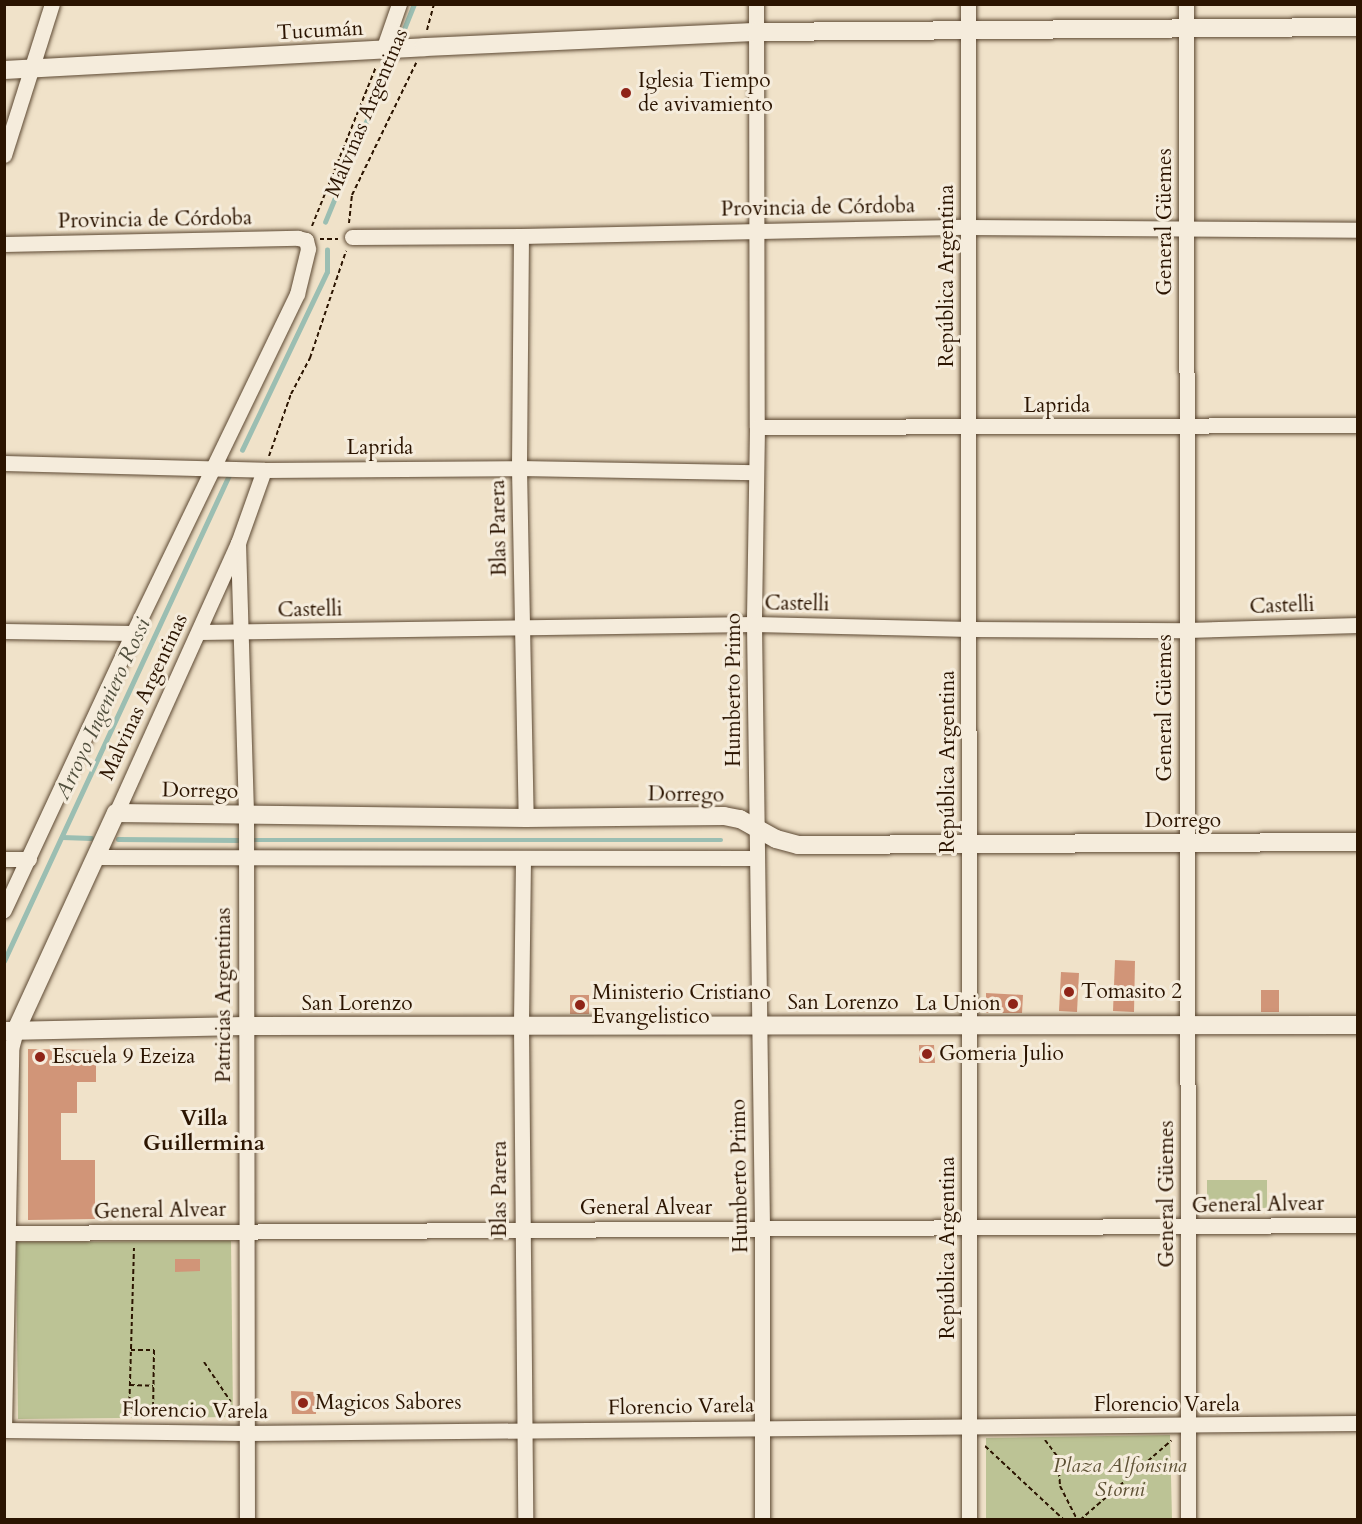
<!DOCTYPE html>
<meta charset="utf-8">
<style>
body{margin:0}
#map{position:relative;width:1362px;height:1524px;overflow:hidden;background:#f0e2c9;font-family:Cardo,serif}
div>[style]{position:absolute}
.green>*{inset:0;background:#bcc395}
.stream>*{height:4.5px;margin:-2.25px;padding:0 2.25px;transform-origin:2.25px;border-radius:2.25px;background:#9bbeb2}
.building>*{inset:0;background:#d19578}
.path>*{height:2px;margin-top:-1px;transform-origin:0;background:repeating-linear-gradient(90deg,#2b1400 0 4.5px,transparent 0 7.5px)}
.roads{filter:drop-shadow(0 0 2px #5c4832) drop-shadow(0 0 2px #5c4832)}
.minor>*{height:15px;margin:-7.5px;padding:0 7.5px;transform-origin:7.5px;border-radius:7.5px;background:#f5ecdc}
.tertiary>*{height:18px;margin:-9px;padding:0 9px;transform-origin:9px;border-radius:9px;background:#f5ecdc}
.dots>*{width:16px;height:16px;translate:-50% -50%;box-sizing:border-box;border:3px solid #f5ecdc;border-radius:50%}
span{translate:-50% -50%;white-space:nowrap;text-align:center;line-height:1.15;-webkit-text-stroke:6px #f5ecdc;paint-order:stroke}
.street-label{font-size:21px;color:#2b1400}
.poi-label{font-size:21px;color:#2b1400}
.left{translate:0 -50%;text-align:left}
.right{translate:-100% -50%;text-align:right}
.park-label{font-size:21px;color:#5e5134;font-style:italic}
.water-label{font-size:22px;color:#52503e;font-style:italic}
.neighbourhood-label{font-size:22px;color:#2b1400;font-weight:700}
.frame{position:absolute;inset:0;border:6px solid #2b1400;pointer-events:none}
</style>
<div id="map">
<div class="green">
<div style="clip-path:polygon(1207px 1180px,1267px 1180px,1267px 1208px,1207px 1209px)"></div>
<div style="clip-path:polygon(231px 1241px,233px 1417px,18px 1419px,16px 1242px)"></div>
<div style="clip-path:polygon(1170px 1435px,1172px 1519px,986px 1519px,986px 1438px)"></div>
</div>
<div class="stream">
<div style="left:398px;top:44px;width:43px;rotate:-68.2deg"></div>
<div style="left:325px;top:222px;width:182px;rotate:-67.7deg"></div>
<div style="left:242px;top:450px;width:197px;rotate:-64.5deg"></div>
<div style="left:327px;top:272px;width:22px;rotate:-90deg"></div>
<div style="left:62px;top:837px;width:29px;rotate:2deg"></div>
<div style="left:118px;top:839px;width:122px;rotate:0.5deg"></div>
<div style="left:252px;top:840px;width:469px"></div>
<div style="left:4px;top:961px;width:538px;rotate:-65.15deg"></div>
</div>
<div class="building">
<div style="clip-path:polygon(1115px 960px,1135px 961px,1134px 1012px,1113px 1011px)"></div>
<div style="clip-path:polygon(1061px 972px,1079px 973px,1077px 1012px,1059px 1011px)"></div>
<div style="clip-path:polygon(1261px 990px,1279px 990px,1279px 1012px,1261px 1012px)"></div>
<div style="clip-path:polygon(986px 993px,1023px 995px,1022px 1013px,986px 1013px)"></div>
<div style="clip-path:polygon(570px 995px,589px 995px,589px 1014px,570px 1014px)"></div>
<div style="clip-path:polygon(919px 1045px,934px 1045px,935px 1063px,919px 1063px)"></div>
<div style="clip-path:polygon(28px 1049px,96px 1050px,96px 1082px,77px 1082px,77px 1113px,61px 1113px,61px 1160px,95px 1160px,95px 1219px,28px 1220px)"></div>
<div style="clip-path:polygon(175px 1259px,200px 1259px,200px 1271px,175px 1272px)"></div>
<div style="clip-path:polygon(291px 1391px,315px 1392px,316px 1414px,292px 1414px)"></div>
</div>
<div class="path">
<div style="left:427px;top:30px;width:27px;rotate:-75deg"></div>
<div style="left:349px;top:223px;width:28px;rotate:-84deg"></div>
<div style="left:352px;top:195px;width:147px;rotate:-64.1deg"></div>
<div style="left:312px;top:226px;width:171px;rotate:-68.1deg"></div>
<div style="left:320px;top:239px;width:18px"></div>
<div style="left:269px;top:456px;width:66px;rotate:-70.5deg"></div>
<div style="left:291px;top:394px;width:41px;rotate:-62.2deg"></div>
<div style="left:310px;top:358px;width:113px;rotate:-71.4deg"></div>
<div style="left:131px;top:1350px;width:23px"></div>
<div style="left:154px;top:1350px;width:66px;rotate:90.9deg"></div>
<div style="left:204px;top:1362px;width:48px;rotate:56deg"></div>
<div style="left:130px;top:1385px;width:23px;rotate:2deg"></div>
<div style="left:129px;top:1416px;width:168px;rotate:-88.3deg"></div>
<div style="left:1045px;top:1440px;width:21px;rotate:53deg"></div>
<div style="left:1058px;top:1457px;width:29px;rotate:86deg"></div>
<div style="left:1060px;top:1486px;width:38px;rotate:63deg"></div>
<div style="left:985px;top:1446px;width:108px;rotate:43.1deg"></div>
<div style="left:1080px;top:1520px;width:121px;rotate:-41deg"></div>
</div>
<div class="roads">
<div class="minor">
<div style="left:756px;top:4px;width:423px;rotate:89.9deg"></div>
<div style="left:757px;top:427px;width:197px;rotate:90.9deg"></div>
<div style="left:754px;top:624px;width:604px;rotate:89.24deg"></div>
<div style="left:762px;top:1228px;width:292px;rotate:90deg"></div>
<div style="left:968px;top:4px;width:1516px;rotate:89.96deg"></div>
<div style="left:1186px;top:4px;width:1516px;rotate:89.92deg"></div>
<div style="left:383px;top:50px;width:49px;rotate:-70.8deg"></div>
<div style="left:4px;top:155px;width:158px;rotate:-72.4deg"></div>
<div style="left:521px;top:236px;width:232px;rotate:90.5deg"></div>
<div style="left:519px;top:468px;width:350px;rotate:88.9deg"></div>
<div style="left:352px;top:237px;width:169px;rotate:-0.3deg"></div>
<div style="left:521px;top:236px;width:446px;rotate:-1.2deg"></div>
<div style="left:967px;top:227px;width:391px;rotate:0.4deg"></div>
<div style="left:4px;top:244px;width:294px;rotate:-1.2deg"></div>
<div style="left:298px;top:238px;width:8px;rotate:14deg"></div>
<div style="left:306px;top:240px;width:9px;rotate:77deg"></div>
<div style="left:308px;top:249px;width:46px;rotate:103.7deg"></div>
<div style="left:297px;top:294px;width:377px;rotate:115.8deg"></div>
<div style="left:133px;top:633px;width:306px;rotate:115deg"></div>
<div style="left:757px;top:427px;width:601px;rotate:-0.19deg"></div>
<div style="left:4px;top:463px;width:260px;rotate:1.5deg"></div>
<div style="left:264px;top:470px;width:255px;rotate:-0.4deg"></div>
<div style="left:519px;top:468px;width:237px;rotate:1deg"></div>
<div style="left:238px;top:543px;width:271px;rotate:88.3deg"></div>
<div style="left:246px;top:814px;width:706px;rotate:89.92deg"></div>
<div style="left:4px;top:631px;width:129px;rotate:0.9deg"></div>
<div style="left:199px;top:632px;width:555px;rotate:-0.83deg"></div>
<div style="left:754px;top:624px;width:216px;rotate:1.3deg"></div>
<div style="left:970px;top:629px;width:217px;rotate:0.3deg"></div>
<div style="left:1187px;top:630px;width:171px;rotate:-1.7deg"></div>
<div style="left:116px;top:813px;width:296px;rotate:-65.7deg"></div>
<div style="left:238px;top:543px;width:77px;rotate:-70.4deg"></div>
<div style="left:95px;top:857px;width:661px;rotate:0.09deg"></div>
<div style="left:4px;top:859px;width:25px"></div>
<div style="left:523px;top:859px;width:167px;rotate:90.7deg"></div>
<div style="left:521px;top:1026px;width:494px;rotate:89.5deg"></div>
<div style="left:7px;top:1233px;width:1351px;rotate:-0.34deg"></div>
<div style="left:4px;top:1430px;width:381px;rotate:-88.9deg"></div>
<div style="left:11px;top:1049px;width:20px;rotate:-75deg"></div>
<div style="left:5px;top:1430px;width:241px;rotate:0.7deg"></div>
<div style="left:246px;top:1433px;width:1112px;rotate:-0.52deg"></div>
</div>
<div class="tertiary">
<div style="left:4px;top:70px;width:421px;rotate:-3.1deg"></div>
<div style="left:424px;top:47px;width:332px;rotate:-2.6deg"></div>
<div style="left:756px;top:32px;width:602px;rotate:-0.48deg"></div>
<div style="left:16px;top:1030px;width:239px;rotate:-65.3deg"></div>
<div style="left:116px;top:813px;width:410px;rotate:0.7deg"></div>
<div style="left:526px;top:818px;width:198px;rotate:-0.6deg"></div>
<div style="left:724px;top:816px;width:16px;rotate:11deg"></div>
<div style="left:740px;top:819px;width:41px;rotate:29.1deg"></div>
<div style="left:776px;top:839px;width:23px;rotate:15deg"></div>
<div style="left:798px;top:845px;width:560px;rotate:-0.31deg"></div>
<div style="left:6px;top:1031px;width:238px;rotate:-1.2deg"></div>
<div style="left:244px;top:1026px;width:1114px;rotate:-0.05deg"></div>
</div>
</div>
<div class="dots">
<div style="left:626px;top:93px;background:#8f2418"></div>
<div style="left:1069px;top:992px;background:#8f2418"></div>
<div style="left:1013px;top:1004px;background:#8f2418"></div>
<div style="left:580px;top:1005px;background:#8f2418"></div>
<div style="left:927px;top:1054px;background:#8f2418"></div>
<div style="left:40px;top:1057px;background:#8f2418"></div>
<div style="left:303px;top:1403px;background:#8f2418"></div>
</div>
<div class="street-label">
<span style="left:320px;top:31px;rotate:-3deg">Tucumán</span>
<span style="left:367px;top:113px;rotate:-67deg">Malvinas Argentinas</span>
<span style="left:818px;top:208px;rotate:-1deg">Provincia de Córdoba</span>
<span style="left:155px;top:220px;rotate:-1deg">Provincia de Córdoba</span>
<span style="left:1165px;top:222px;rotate:-90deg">General Güemes</span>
<span style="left:947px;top:276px;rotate:-90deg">República Argentina</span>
<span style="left:1057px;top:406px">Laprida</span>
<span style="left:380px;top:448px">Laprida</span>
<span style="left:499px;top:528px;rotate:-91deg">Blas Parera</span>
<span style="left:797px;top:604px;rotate:1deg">Castelli</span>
<span style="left:1282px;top:606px;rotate:-2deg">Castelli</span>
<span style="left:310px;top:610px;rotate:-1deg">Castelli</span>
<span style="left:734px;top:690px;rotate:-90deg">Humberto Primo</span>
<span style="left:144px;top:697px;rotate:-65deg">Malvinas Argentinas</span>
<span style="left:1165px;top:708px;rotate:-90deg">General Güemes</span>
<span style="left:948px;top:762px;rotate:-90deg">República Argentina</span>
<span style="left:200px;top:791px;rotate:1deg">Dorrego</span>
<span style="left:686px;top:795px;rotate:1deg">Dorrego</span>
<span style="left:1183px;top:821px">Dorrego</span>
<span style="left:224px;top:995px;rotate:-90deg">Patricias Argentinas</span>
<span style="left:843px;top:1003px">San Lorenzo</span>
<span style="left:357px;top:1004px">San Lorenzo</span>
<span style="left:740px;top:1176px;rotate:-91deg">Humberto Primo</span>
<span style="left:500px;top:1189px;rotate:-90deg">Blas Parera</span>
<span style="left:1167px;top:1194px;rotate:-90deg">General Güemes</span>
<span style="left:1258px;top:1205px;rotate:-1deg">General Alvear</span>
<span style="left:646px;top:1208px">General Alvear</span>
<span style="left:160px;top:1211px;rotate:-1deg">General Alvear</span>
<span style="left:948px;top:1248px;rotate:-90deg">República Argentina</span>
<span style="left:1167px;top:1405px">Florencio Varela</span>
<span style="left:681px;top:1407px;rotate:-1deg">Florencio Varela</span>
<span style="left:195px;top:1411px;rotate:1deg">Florencio Varela</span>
</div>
<div class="poi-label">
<span class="left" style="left:638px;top:93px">Iglesia Tiempo<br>de avivamiento</span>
<span class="left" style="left:1081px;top:992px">Tomasito 2</span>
<span class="left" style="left:592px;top:1005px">Ministerio Cristiano<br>Evangelistico</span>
<span class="right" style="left:1001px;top:1004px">La Union</span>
<span class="left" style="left:939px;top:1054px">Gomeria Julio</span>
<span class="left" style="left:52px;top:1057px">Escuela 9 Ezeiza</span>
<span class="left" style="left:315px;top:1403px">Magicos Sabores</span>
</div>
<div class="park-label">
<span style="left:1120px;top:1478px">Plaza Alfonsina<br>Storni</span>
</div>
<div class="water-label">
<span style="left:103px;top:709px;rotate:-65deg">Arroyo Ingeniero Rossi</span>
</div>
<div class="neighbourhood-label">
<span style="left:204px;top:1131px">Villa<br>Guillermina</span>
</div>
<div class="frame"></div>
</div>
